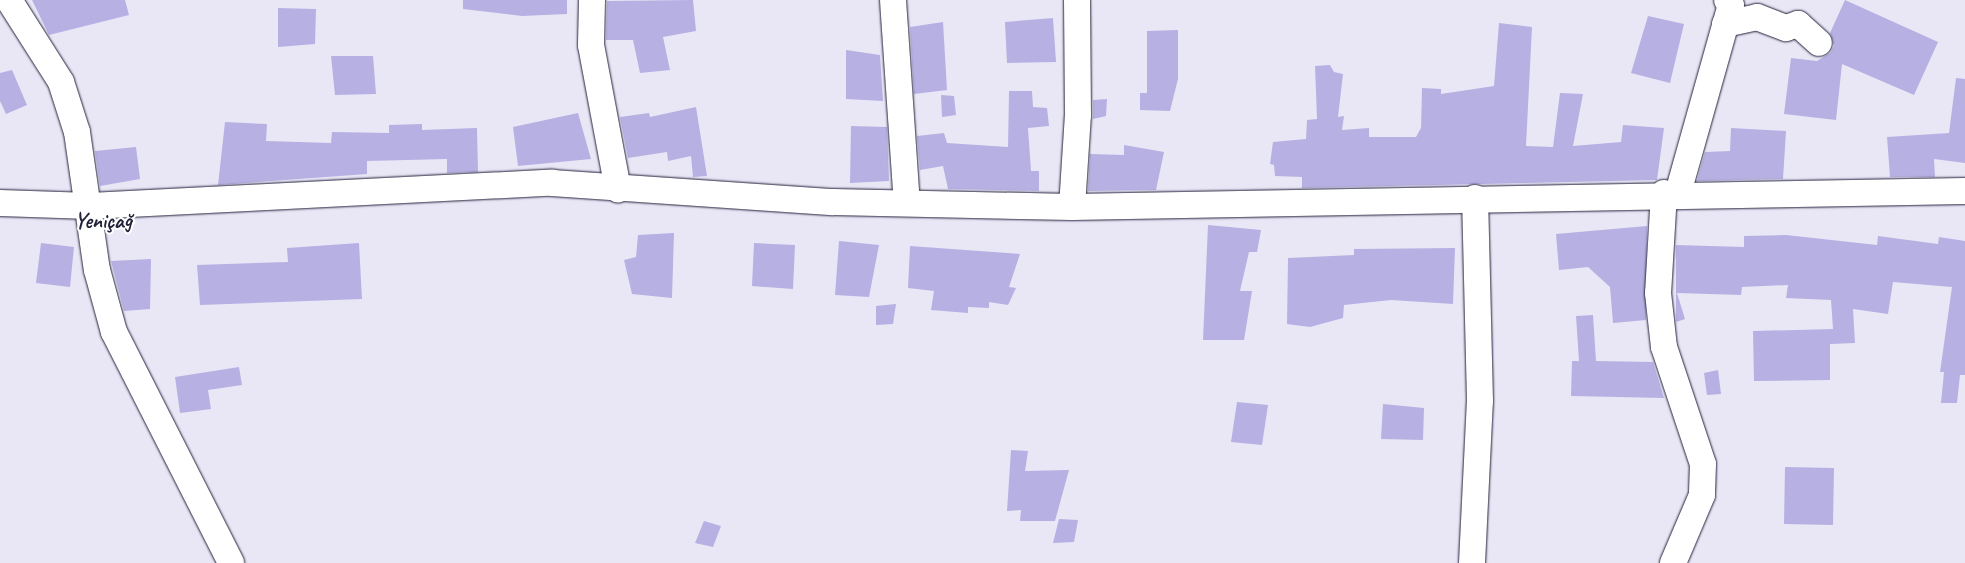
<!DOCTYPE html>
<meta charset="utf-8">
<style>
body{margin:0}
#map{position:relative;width:1965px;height:563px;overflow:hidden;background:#e9e7f6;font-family:Caveat,sans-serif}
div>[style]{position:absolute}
.building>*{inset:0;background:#b7b0e2}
.roads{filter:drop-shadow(0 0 1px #22223b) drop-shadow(0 0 1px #22223b)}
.minor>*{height:26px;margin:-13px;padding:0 13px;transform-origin:13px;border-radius:13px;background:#fff}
span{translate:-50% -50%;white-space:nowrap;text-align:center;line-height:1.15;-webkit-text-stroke:4px #fff;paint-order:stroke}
.quarter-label{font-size:22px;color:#22223b;font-weight:700}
</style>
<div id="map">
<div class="building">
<div style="clip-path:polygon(32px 0,125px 0,129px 15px,49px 35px)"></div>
<div style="clip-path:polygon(463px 0,567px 0,567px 14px,522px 16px,463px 9px)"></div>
<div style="clip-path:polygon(693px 0,696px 31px,663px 37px,670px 70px,640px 73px,633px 40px,606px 40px,607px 1px)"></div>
<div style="clip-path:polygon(1845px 0,1938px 42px,1914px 95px,1842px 64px,1836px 120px,1784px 114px,1791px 58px,1817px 61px,1830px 53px,1834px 46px,1830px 33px)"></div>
<div style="clip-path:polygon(278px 8px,316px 9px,315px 44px,278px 47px)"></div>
<div style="clip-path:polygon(1648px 16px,1684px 24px,1670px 83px,1631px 73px)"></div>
<div style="clip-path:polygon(1053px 18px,1056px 62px,1007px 63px,1005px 22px)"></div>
<div style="clip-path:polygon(943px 22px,947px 90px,914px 94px,910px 27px)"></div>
<div style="clip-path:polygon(1499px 23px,1532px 27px,1526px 146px,1553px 147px,1560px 93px,1583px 94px,1573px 146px,1621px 142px,1623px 125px,1664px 128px,1657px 180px,1302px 188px,1302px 177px,1275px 176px,1274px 165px,1270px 164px,1273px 142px,1306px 139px,1307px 120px,1317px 119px,1315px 66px,1330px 65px,1334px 72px,1343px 74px,1338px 117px,1344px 116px,1342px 130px,1369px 128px,1369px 137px,1416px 137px,1421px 128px,1422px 88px,1441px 89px,1441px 94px,1494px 86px)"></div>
<div style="clip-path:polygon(1178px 30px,1178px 79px,1170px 111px,1140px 110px,1140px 93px,1147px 93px,1147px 31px)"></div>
<div style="clip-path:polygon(846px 50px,880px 55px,883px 101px,846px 99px)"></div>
<div style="clip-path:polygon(331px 56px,373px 56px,376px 94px,335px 95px)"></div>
<div style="clip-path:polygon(12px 70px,27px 105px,6px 114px,0 101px,0 73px)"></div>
<div style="clip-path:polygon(1956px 78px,1965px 79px,1965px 163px,1934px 159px,1935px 177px,1890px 177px,1887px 137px,1949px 133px)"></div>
<div style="clip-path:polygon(1009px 91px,1032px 91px,1033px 107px,1047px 108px,1049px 126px,1028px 128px,1031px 171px,1039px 171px,1039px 191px,948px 189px,943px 166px,920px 170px,917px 136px,944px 133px,947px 143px,1008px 147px)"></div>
<div style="clip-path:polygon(941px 95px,954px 96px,956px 115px,942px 117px)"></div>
<div style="clip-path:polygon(1107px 99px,1106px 116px,1093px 119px,1093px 100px)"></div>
<div style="clip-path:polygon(696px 107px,707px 176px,693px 177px,691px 156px,668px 161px,667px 152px,628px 158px,620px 117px,649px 113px,650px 117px)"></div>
<div style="clip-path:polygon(578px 113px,591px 159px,518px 166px,513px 127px)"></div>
<div style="clip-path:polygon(225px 122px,267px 124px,266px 141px,331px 143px,332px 132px,389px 133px,389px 125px,422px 124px,422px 130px,477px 128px,478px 172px,447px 173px,447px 159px,367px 161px,367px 174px,218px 185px)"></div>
<div style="clip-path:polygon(851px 126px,887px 127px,889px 181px,850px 183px)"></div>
<div style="clip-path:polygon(1731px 128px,1786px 131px,1783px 179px,1697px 181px,1705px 152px,1730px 151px)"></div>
<div style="clip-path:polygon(1124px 145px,1164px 152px,1156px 190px,1088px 191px,1090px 154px,1124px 155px)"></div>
<div style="clip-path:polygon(136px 147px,140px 179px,100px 186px,95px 151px)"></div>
<div style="clip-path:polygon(1208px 225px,1261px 230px,1257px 252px,1249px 252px,1240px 291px,1252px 291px,1244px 340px,1203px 340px)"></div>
<div style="clip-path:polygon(1647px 226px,1646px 320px,1613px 323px,1610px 287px,1588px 267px,1559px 270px,1556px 234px)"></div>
<div style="clip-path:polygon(674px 233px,672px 298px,632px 294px,624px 260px,636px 257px,638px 235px)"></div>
<div style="clip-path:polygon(1786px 235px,1877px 245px,1878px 236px,1938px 244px,1939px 237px,1965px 241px,1965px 375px,1960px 375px,1957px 403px,1941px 403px,1944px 372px,1940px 372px,1952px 287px,1893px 282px,1888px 314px,1853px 309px,1855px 343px,1830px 344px,1830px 380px,1754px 381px,1753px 331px,1833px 329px,1831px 300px,1786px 298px,1788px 285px,1742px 287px,1741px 295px,1677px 293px,1685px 319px,1676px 322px,1676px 245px,1744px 247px,1744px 236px)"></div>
<div style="clip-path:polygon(839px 241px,879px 245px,869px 297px,835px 295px)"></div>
<div style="clip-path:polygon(41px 243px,74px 247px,70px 287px,36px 283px)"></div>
<div style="clip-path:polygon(359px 243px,362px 299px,200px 305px,197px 265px,288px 262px,287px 248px)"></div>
<div style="clip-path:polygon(754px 243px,795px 245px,793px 289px,752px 286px)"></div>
<div style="clip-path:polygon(910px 246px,1020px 254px,1009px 287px,1016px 288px,1008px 305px,989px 302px,989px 308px,968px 307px,968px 313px,931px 310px,934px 291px,908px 288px)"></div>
<div style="clip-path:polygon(1455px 248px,1453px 304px,1391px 300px,1344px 305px,1343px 318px,1310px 327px,1287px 324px,1288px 258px,1354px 255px,1354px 249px)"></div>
<div style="clip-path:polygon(151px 259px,150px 309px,124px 311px,111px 261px)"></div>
<div style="clip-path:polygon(896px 304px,893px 324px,876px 325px,876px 306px)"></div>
<div style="clip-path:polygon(1593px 315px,1596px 361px,1653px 362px,1664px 398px,1571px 396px,1572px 361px,1579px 361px,1576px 316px)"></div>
<div style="clip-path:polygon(239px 367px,242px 385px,208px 390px,211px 409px,180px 413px,175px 377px)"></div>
<div style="clip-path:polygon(1718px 370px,1721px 394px,1707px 395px,1704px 373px)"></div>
<div style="clip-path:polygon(1237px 402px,1268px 405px,1262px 445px,1231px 442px)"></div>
<div style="clip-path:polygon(1383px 404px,1424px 408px,1423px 440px,1381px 439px)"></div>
<div style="clip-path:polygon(1011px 450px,1028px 451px,1025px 471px,1069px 470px,1055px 521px,1020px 521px,1021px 510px,1007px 511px)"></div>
<div style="clip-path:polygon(1785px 467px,1834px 468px,1833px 525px,1784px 524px)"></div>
<div style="clip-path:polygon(1059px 519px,1078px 520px,1074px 542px,1053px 543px)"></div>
<div style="clip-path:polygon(704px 521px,721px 526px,713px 547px,695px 543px)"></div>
</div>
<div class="roads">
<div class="minor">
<div style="left:9px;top:0;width:97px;rotate:57.6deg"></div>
<div style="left:61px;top:82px;width:52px;rotate:72.3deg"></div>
<div style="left:77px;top:132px;width:139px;rotate:81.8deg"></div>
<div style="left:97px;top:270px;width:64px;rotate:74.7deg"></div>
<div style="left:114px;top:332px;width:259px;rotate:63.1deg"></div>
<div style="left:592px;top:0;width:45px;rotate:91.3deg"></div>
<div style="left:591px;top:45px;width:147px;rotate:79.4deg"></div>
<div style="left:893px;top:0;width:203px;rotate:86.1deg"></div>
<div style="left:1725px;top:24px;width:33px;rotate:-12deg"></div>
<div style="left:1757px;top:17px;width:31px;rotate:21deg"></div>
<div style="left:1786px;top:28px;width:13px;rotate:-18deg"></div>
<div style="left:1798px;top:24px;width:28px;rotate:42deg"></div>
<div style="left:1664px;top:193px;width:100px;rotate:93.4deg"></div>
<div style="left:1658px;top:293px;width:54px;rotate:83.7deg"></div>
<div style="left:1664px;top:347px;width:123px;rotate:71.6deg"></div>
<div style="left:1703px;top:464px;width:31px;rotate:92deg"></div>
<div style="left:1702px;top:495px;width:74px;rotate:113.1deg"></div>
<div style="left:1678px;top:193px;width:195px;rotate:-74.3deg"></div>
<div style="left:1731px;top:5px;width:6px;rotate:-129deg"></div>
<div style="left:0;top:203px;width:90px;rotate:1.9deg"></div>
<div style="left:90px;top:206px;width:463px;rotate:-2.9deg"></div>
<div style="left:552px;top:183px;width:282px;rotate:3.9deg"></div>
<div style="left:833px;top:202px;width:239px;rotate:1.2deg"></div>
<div style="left:1072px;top:207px;width:893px;rotate:-1.03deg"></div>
<div style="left:1072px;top:207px;width:92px;rotate:-86.3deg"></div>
<div style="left:1078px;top:115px;width:115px;rotate:-90.5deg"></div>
<div style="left:1472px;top:563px;width:162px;rotate:-87.2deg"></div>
<div style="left:1480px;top:401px;width:203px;rotate:-91.4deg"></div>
</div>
</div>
<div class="quarter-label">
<span style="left:103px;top:222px">Yeniçağ</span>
</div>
</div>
